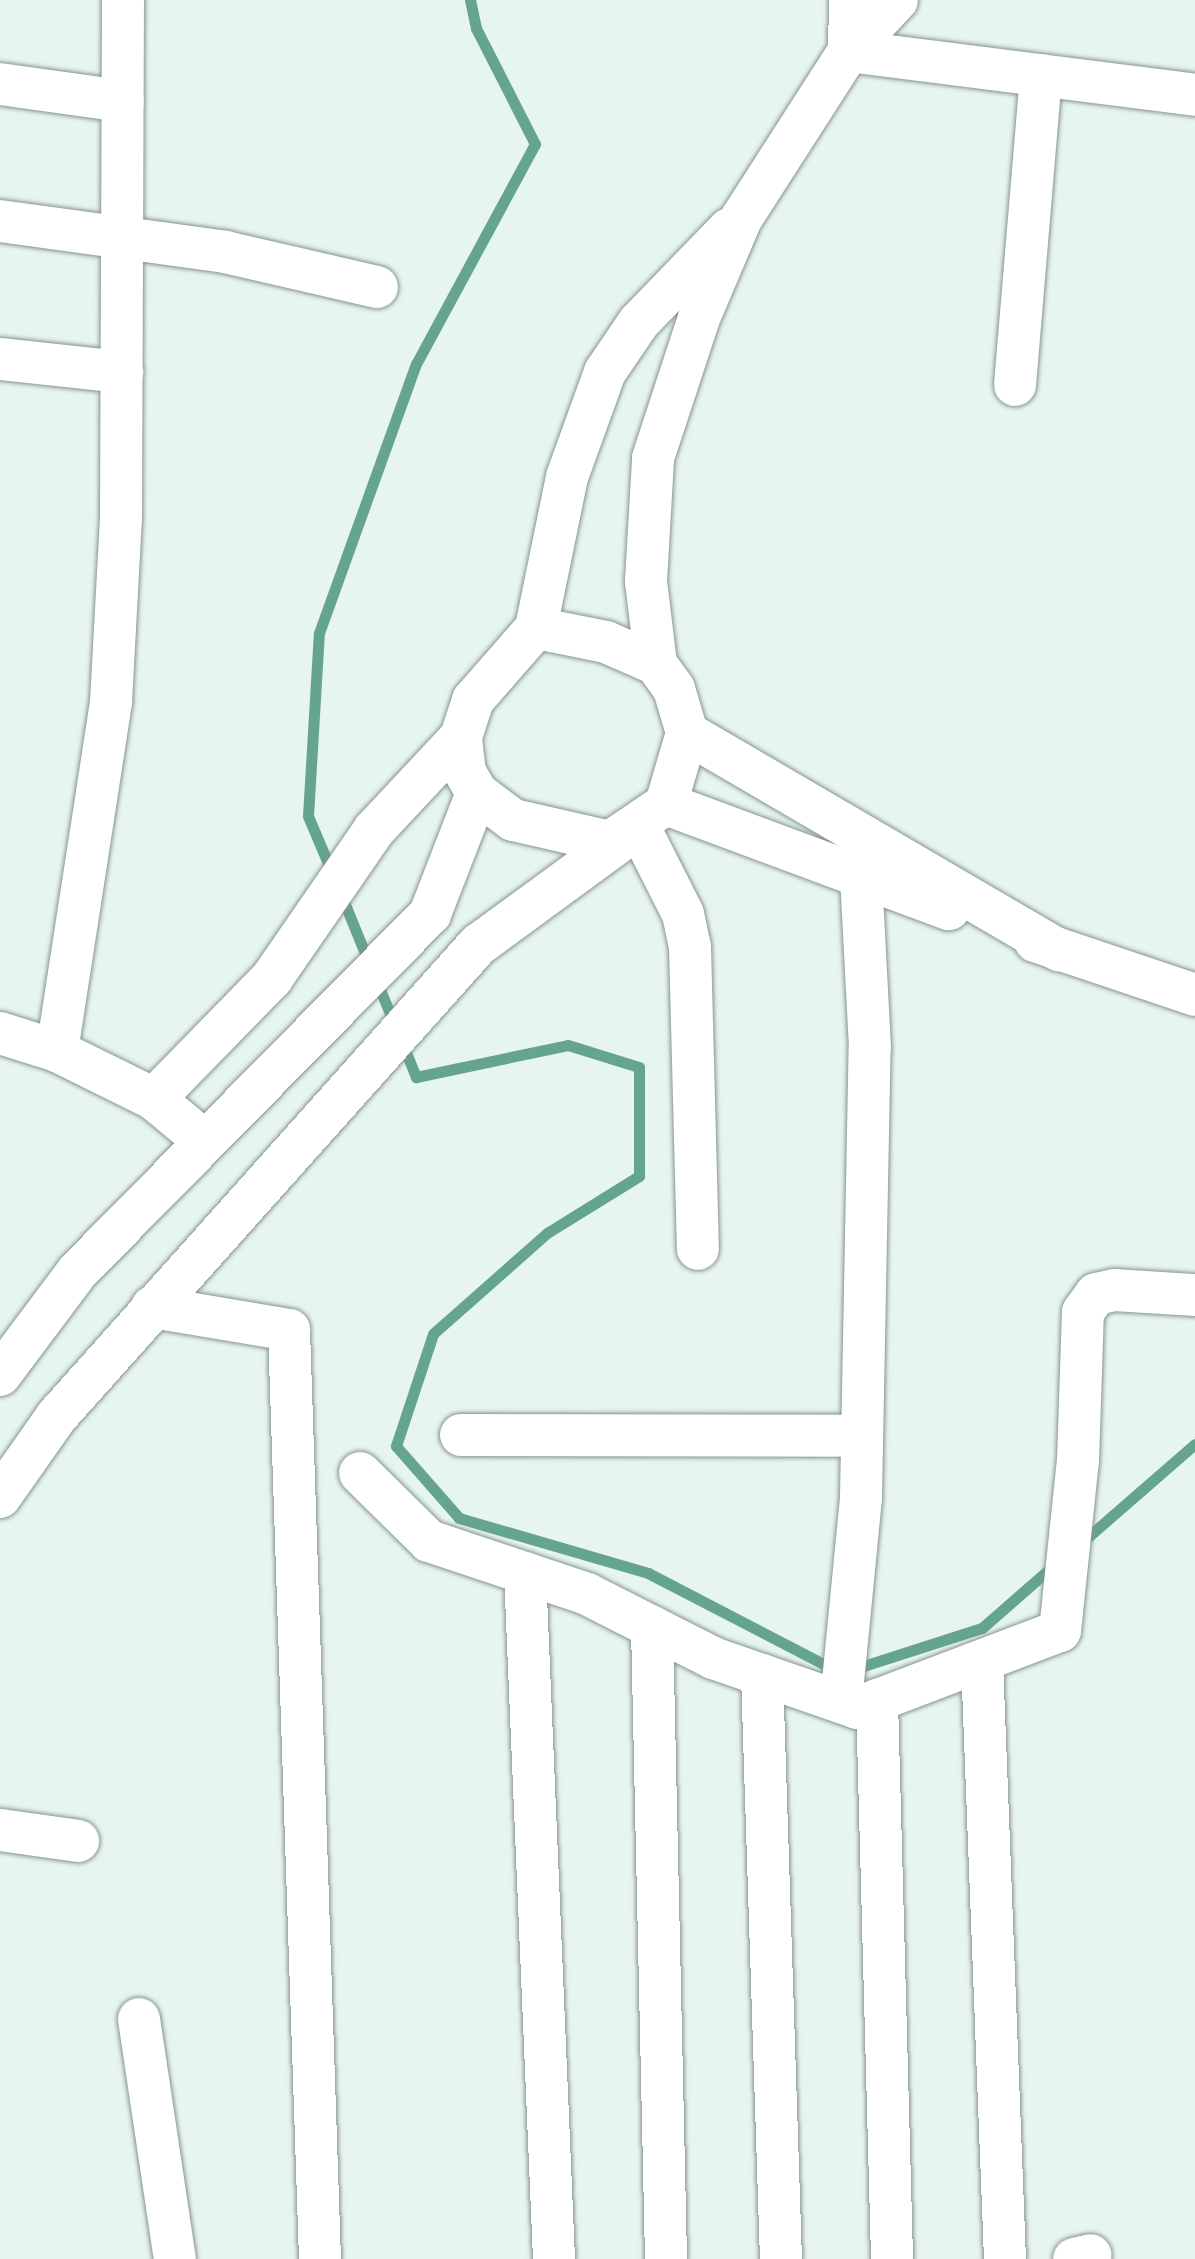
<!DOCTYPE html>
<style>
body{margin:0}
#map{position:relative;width:1195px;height:2259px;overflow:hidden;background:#e6f5ef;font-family:Lato,sans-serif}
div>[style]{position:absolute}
.stream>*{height:11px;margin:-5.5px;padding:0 5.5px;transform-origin:5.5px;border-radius:5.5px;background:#65a48e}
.roads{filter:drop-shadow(0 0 2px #86948f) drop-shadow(0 0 2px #86948f)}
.minor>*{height:42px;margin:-21px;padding:0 21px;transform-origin:21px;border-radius:21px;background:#fff}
span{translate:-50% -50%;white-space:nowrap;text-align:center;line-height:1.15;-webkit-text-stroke:9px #e6f5ef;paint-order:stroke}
</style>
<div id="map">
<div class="stream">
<div style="left:333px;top:875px;width:64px;rotate:-113deg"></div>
<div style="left:308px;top:816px;width:183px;rotate:-86.6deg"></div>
<div style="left:319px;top:633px;width:286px;rotate:-70.2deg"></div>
<div style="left:416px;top:364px;width:250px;rotate:-61.6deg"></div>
<div style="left:535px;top:144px;width:130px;rotate:-117deg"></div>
<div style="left:476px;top:28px;width:29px;rotate:-102deg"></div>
<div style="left:342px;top:897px;width:71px;rotate:67.8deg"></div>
<div style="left:376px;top:980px;width:47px;rotate:67.3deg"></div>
<div style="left:403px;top:1045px;width:35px;rotate:68deg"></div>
<div style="left:416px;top:1077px;width:155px;rotate:-11.9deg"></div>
<div style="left:568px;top:1045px;width:74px;rotate:17.2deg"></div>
<div style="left:639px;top:1067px;width:109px;rotate:90deg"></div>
<div style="left:639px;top:1176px;width:108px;rotate:148.2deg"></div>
<div style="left:547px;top:1233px;width:152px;rotate:138.5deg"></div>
<div style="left:433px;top:1334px;width:118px;rotate:108.3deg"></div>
<div style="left:396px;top:1446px;width:96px;rotate:48.8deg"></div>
<div style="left:459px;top:1518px;width:197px;rotate:16.2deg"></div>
<div style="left:648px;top:1573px;width:213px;rotate:27.4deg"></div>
<div style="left:1081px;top:1543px;width:151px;rotate:-41deg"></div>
<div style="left:854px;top:1669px;width:134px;rotate:-17.8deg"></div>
<div style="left:982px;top:1628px;width:97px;rotate:-41.2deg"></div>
</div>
<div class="roads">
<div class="minor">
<div style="left:850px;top:0;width:51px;rotate:91.1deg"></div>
<div style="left:849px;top:51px;width:349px;rotate:7.2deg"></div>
<div style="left:0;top:84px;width:124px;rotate:7.9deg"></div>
<div style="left:0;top:221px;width:227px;rotate:7.8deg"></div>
<div style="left:225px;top:252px;width:156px;rotate:13deg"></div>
<div style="left:0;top:359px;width:123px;rotate:6.1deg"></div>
<div style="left:1015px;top:385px;width:311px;rotate:-85.2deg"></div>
<div style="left:536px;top:628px;width:154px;rotate:-78.4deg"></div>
<div style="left:567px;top:477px;width:112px;rotate:-70.1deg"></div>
<div style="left:605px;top:372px;width:60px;rotate:-55.8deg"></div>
<div style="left:639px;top:322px;width:129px;rotate:-45.9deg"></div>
<div style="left:656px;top:664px;width:84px;rotate:-96.9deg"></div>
<div style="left:646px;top:581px;width:123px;rotate:-86.7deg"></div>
<div style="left:653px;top:458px;width:147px;rotate:-71.8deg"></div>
<div style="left:699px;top:318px;width:108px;rotate:-67deg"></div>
<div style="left:741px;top:219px;width:200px;rotate:-57.3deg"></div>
<div style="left:849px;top:51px;width:70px;rotate:-46.7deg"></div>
<div style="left:687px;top:733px;width:74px;rotate:106.5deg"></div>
<div style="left:666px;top:804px;width:68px;rotate:145.8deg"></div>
<div style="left:610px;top:842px;width:99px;rotate:-167.2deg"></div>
<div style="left:513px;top:820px;width:45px;rotate:-143.1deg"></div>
<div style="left:477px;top:793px;width:24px;rotate:-120deg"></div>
<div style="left:465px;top:772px;width:35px;rotate:-97deg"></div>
<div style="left:461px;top:737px;width:39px;rotate:-72deg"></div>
<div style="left:473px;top:700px;width:96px;rotate:-48.8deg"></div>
<div style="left:536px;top:628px;width:71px;rotate:11.3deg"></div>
<div style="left:606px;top:642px;width:55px;rotate:23.7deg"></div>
<div style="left:656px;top:664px;width:31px;rotate:54deg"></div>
<div style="left:674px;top:689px;width:46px;rotate:73.5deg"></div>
<div style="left:687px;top:733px;width:431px;rotate:30.3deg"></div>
<div style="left:666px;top:804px;width:302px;rotate:20.4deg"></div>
<div style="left:1035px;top:941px;width:169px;rotate:18.6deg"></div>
<div style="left:0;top:1033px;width:60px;rotate:17.5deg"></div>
<div style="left:57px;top:1051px;width:108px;rotate:26.3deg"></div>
<div style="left:154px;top:1099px;width:62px;rotate:39.8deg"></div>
<div style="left:57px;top:1051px;width:353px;rotate:-81.2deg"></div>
<div style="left:111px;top:702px;width:184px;rotate:-86.9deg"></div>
<div style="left:121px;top:518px;width:518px;rotate:-89.78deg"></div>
<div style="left:154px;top:1099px;width:169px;rotate:-45.7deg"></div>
<div style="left:272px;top:978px;width:180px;rotate:-55.4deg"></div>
<div style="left:374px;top:830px;width:127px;rotate:-46.9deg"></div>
<div style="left:152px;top:1307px;width:139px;rotate:9.5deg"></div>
<div style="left:289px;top:1330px;width:930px;rotate:88.09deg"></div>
<div style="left:0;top:1375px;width:129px;rotate:-53.2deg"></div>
<div style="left:77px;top:1272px;width:503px;rotate:-45.4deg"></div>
<div style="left:430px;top:914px;width:130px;rotate:-68.8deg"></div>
<div style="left:461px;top:1435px;width:401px;rotate:0.1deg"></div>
<div style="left:360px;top:1473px;width:97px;rotate:44.6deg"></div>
<div style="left:429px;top:1541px;width:167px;rotate:18.5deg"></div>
<div style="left:587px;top:1594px;width:141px;rotate:26.9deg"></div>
<div style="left:713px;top:1658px;width:152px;rotate:19.1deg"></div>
<div style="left:857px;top:1708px;width:217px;rotate:-20.8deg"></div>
<div style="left:1060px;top:1631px;width:171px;rotate:-84deg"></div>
<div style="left:1078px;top:1461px;width:149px;rotate:-88.1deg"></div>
<div style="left:1083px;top:1312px;width:22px;rotate:-54deg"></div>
<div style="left:1096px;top:1294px;width:19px;rotate:-12deg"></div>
<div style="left:1115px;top:1290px;width:80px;rotate:3.6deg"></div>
<div style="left:0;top:1497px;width:99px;rotate:-54.9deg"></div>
<div style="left:57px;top:1416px;width:632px;rotate:-48.21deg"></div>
<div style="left:478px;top:945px;width:200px;rotate:-36.2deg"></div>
<div style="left:639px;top:827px;width:97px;rotate:63.2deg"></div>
<div style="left:683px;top:914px;width:34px;rotate:78deg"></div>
<div style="left:690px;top:947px;width:302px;rotate:88.5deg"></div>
<div style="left:525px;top:1573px;width:687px;rotate:87.58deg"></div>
<div style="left:652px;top:1627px;width:632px;rotate:88.73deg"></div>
<div style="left:982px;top:1661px;width:598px;rotate:87.8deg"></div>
<div style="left:762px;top:1675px;width:584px;rotate:88.14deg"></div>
<div style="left:877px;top:1700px;width:559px;rotate:88.46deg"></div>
<div style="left:841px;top:1702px;width:206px;rotate:-84.4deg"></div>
<div style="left:861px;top:1497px;width:449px;rotate:-88.9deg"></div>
<div style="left:870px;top:1048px;width:172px;rotate:-93deg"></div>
<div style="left:0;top:1830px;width:79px;rotate:8deg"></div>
<div style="left:139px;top:2019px;width:243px;rotate:81.5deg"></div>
<div style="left:1074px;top:2259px;width:17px;rotate:-13deg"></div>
</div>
</div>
</div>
